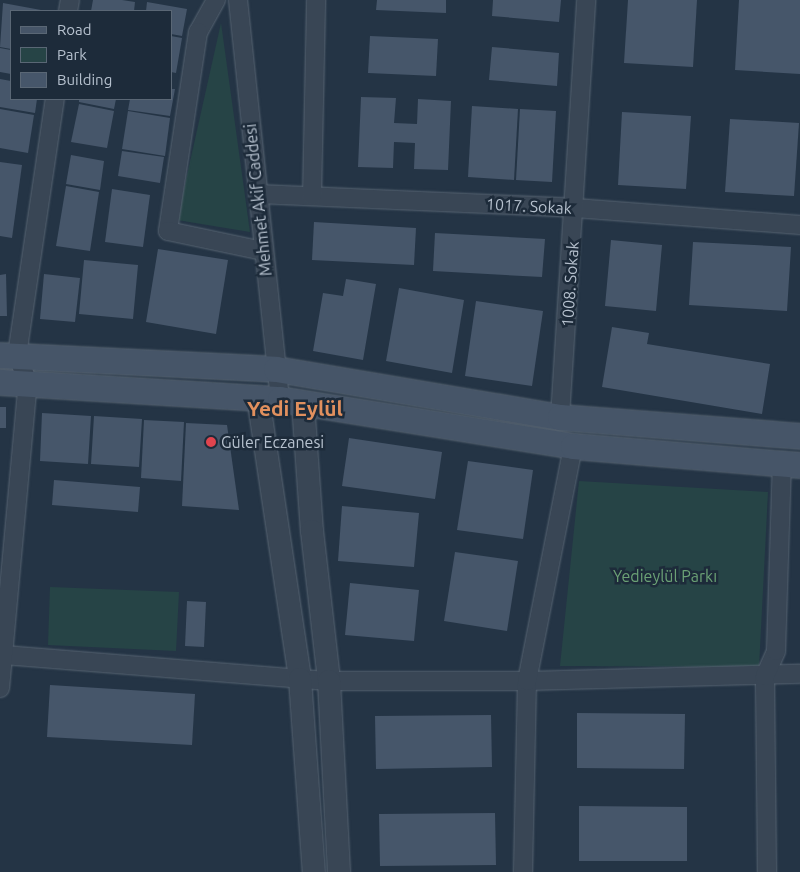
<!DOCTYPE html>
<meta charset="utf-8">
<style>
body{margin:0}
#map{position:relative;width:800px;height:872px;overflow:hidden;background:#243445;font-family:Ubuntu,sans-serif}
div>[style]{position:absolute}
.green>*{inset:0;background:#264446}
.building>*{inset:0;background:#46566a}
.roads{filter:drop-shadow(0 0 1px #576472) drop-shadow(0 0 1px #576472)}
.minor>*{height:18px;margin:-9px;padding:0 9px;transform-origin:9px;border-radius:9px;background:#394655}
.tertiary>*{height:22px;margin:-11px;padding:0 11px;transform-origin:11px;border-radius:11px;background:#394655}
.secondary>*{height:25px;margin:-12.5px;padding:0 12.5px;transform-origin:12.5px;border-radius:12.5px;background:#465568}
.dots>*{width:14px;height:14px;translate:-50% -50%;box-sizing:border-box;border:2px solid #1d2b3a;border-radius:50%}
span{translate:-50% -50%;white-space:nowrap;text-align:center;line-height:1.15;-webkit-text-stroke:5px #1d2b3a;paint-order:stroke}
.street-label{font-size:16px;color:#b6c1ce}
.poi-label{font-size:16px;color:#b6c1ce}
.left{translate:0 -50%;text-align:left}
.park-label{font-size:16px;color:#6ba175}
.district-label{font-size:21px;color:#e1905e;font-weight:700}
.legend{position:absolute;left:10px;top:10px;width:162px;height:90px;box-sizing:border-box;background:#1d2b3a;border:1px solid #5a6775;margin:0;padding:6px 9px;list-style:none;font-size:15px;color:#b6c1ce}
.legend li{display:flex;align-items:center;gap:10px;height:25px}
.legend b{width:25px;border:1px solid #5a6775}
</style>
<div id="map">
<div class="green">
<div style="clip-path:polygon(221px 23px,250px 232px,177px 220px)"></div>
<div style="clip-path:polygon(579px 481px,768px 492px,759px 667px,560px 666px)"></div>
<div style="clip-path:polygon(50px 587px,179px 592px,176px 651px,48px 645px)"></div>
</div>
<div class="building">
<div style="clip-path:polygon(93px 0,122px 0,135px 2px,134px 11px,91px 11px)"></div>
<div style="clip-path:polygon(377px 0,446px 0,446px 13px,376px 10px)"></div>
<div style="clip-path:polygon(493px 0,561px 0,559px 22px,492px 16px)"></div>
<div style="clip-path:polygon(628px 0,697px 0,693px 67px,624px 63px)"></div>
<div style="clip-path:polygon(739px 0,800px 0,800px 74px,735px 70px)"></div>
<div style="clip-path:polygon(147px 2px,187px 9px,182px 36px,171px 34px,171px 11px,146px 11px)"></div>
<div style="clip-path:polygon(3px 3px,41px 10px,11px 11px,11px 49px,0 47px)"></div>
<div style="clip-path:polygon(171px 36px,182px 38px,176px 73px,171px 72px)"></div>
<div style="clip-path:polygon(370px 36px,438px 39px,436px 76px,368px 73px)"></div>
<div style="clip-path:polygon(492px 47px,559px 53px,557px 86px,489px 80px)"></div>
<div style="clip-path:polygon(0 48px,11px 50px,11px 74px,0 72px)"></div>
<div style="clip-path:polygon(0 79px,11px 81px,11px 99px,37px 99px,35px 113px,0 107px)"></div>
<div style="clip-path:polygon(171px 89px,175px 89px,170px 116px,128px 110px,130px 99px,171px 99px)"></div>
<div style="clip-path:polygon(361px 97px,396px 98px,394px 123px,417px 124px,418px 99px,451px 101px,448px 170px,414px 169px,415px 143px,394px 142px,393px 168px,358px 167px)"></div>
<div style="clip-path:polygon(79px 99px,116px 99px,114px 109px,79px 102px)"></div>
<div style="clip-path:polygon(79px 104px,114px 111px,107px 148px,71px 142px)"></div>
<div style="clip-path:polygon(472px 106px,518px 109px,514px 180px,468px 177px)"></div>
<div style="clip-path:polygon(0 109px,34px 115px,28px 153px,0 148px)"></div>
<div style="clip-path:polygon(520px 109px,556px 111px,552px 182px,516px 180px)"></div>
<div style="clip-path:polygon(128px 111px,170px 118px,165px 156px,122px 149px)"></div>
<div style="clip-path:polygon(622px 112px,691px 116px,686px 189px,618px 185px)"></div>
<div style="clip-path:polygon(730px 119px,799px 123px,794px 196px,725px 192px)"></div>
<div style="clip-path:polygon(122px 151px,164px 157px,160px 183px,118px 176px)"></div>
<div style="clip-path:polygon(71px 155px,104px 161px,100px 190px,66px 184px)"></div>
<div style="clip-path:polygon(0 162px,22px 165px,12px 238px,0 236px)"></div>
<div style="clip-path:polygon(66px 186px,99px 192px,90px 251px,56px 246px)"></div>
<div style="clip-path:polygon(112px 189px,150px 195px,143px 247px,105px 242px)"></div>
<div style="clip-path:polygon(314px 222px,416px 228px,414px 265px,312px 260px)"></div>
<div style="clip-path:polygon(435px 233px,545px 239px,542px 277px,433px 271px)"></div>
<div style="clip-path:polygon(611px 240px,662px 245px,656px 311px,605px 306px)"></div>
<div style="clip-path:polygon(693px 242px,791px 247px,787px 311px,689px 305px)"></div>
<div style="clip-path:polygon(158px 249px,228px 260px,216px 334px,146px 322px)"></div>
<div style="clip-path:polygon(84px 260px,138px 265px,133px 319px,79px 314px)"></div>
<div style="clip-path:polygon(6px 274px,7px 316px,0 316px,0 275px)"></div>
<div style="clip-path:polygon(44px 274px,80px 278px,75px 322px,40px 319px)"></div>
<div style="clip-path:polygon(346px 279px,376px 284px,363px 360px,313px 351px,323px 293px,343px 296px)"></div>
<div style="clip-path:polygon(399px 288px,464px 300px,452px 373px,386px 361px)"></div>
<div style="clip-path:polygon(476px 301px,543px 311px,532px 386px,465px 376px)"></div>
<div style="clip-path:polygon(612px 327px,649px 333px,647px 344px,770px 364px,762px 414px,602px 387px)"></div>
<div style="clip-path:polygon(0 407px,6px 407px,6px 428px,0 428px)"></div>
<div style="clip-path:polygon(42px 413px,91px 416px,88px 464px,40px 461px)"></div>
<div style="clip-path:polygon(94px 416px,142px 419px,139px 467px,91px 464px)"></div>
<div style="clip-path:polygon(144px 420px,184px 422px,181px 481px,141px 478px)"></div>
<div style="clip-path:polygon(186px 423px,227px 425px,239px 510px,182px 506px)"></div>
<div style="clip-path:polygon(349px 438px,442px 452px,435px 499px,342px 486px)"></div>
<div style="clip-path:polygon(468px 461px,533px 470px,523px 539px,457px 530px)"></div>
<div style="clip-path:polygon(54px 480px,140px 487px,138px 512px,52px 505px)"></div>
<div style="clip-path:polygon(342px 506px,419px 513px,414px 567px,338px 561px)"></div>
<div style="clip-path:polygon(455px 552px,518px 561px,507px 631px,444px 621px)"></div>
<div style="clip-path:polygon(350px 583px,419px 590px,414px 641px,345px 635px)"></div>
<div style="clip-path:polygon(187px 601px,206px 602px,204px 647px,185px 646px)"></div>
<div style="clip-path:polygon(50px 685px,195px 694px,192px 745px,47px 737px)"></div>
<div style="clip-path:polygon(577px 713px,685px 714px,684px 769px,577px 768px)"></div>
<div style="clip-path:polygon(491px 715px,492px 767px,376px 769px,375px 716px)"></div>
<div style="clip-path:polygon(579px 806px,687px 807px,687px 861px,579px 861px)"></div>
<div style="clip-path:polygon(495px 813px,496px 865px,380px 866px,379px 814px)"></div>
</div>
<div class="roads">
<div class="minor">
<div style="left:216px;top:0;width:37px;rotate:119deg"></div>
<div style="left:198px;top:32px;width:201px;rotate:98.6deg"></div>
<div style="left:168px;top:231px;width:97px;rotate:11.9deg"></div>
<div style="left:238px;top:0;width:401px;rotate:84deg"></div>
<div style="left:68px;top:11px;width:11px;rotate:-80deg"></div>
<div style="left:258px;top:194px;width:317px;rotate:2.5deg"></div>
<div style="left:575px;top:208px;width:226px;rotate:4.3deg"></div>
<div style="left:312px;top:196px;width:196px;rotate:-88.8deg"></div>
<div style="left:560px;top:417px;width:418px;rotate:-86.4deg"></div>
<div style="left:4px;top:655px;width:326px;rotate:4.6deg"></div>
<div style="left:329px;top:681px;width:198px"></div>
<div style="left:527px;top:681px;width:273px;rotate:-1.5deg"></div>
<div style="left:0;top:688px;width:306px;rotate:-84.8deg"></div>
<div style="left:28px;top:383px;width:30px;rotate:-111deg"></div>
<div style="left:17px;top:355px;width:259px;rotate:-81.6deg"></div>
<div style="left:523px;top:872px;width:191px;rotate:-88.8deg"></div>
<div style="left:527px;top:681px;width:239px;rotate:-78.9deg"></div>
<div style="left:767px;top:872px;width:196px;rotate:-90.6deg"></div>
<div style="left:765px;top:676px;width:27px;rotate:-66deg"></div>
<div style="left:776px;top:651px;width:187px;rotate:-88.2deg"></div>
</div>
<div class="tertiary">
<div style="left:258px;top:397px;width:285px;rotate:81.5deg"></div>
<div style="left:300px;top:679px;width:194px;rotate:85.9deg"></div>
<div style="left:303px;top:403px;width:128px;rotate:86deg"></div>
<div style="left:312px;top:531px;width:151px;rotate:83.5deg"></div>
<div style="left:329px;top:681px;width:191px;rotate:87deg"></div>
</div>
<div class="secondary">
<div style="left:0;top:355px;width:276px;rotate:2.9deg"></div>
<div style="left:276px;top:369px;width:288px;rotate:9.6deg"></div>
<div style="left:560px;top:417px;width:241px;rotate:4.5deg"></div>
<div style="left:0;top:382px;width:281px;rotate:3.5deg"></div>
<div style="left:280px;top:399px;width:297px;rotate:9.1deg"></div>
<div style="left:573px;top:446px;width:228px;rotate:4.8deg"></div>
</div>
</div>
<div class="dots">
<div style="left:211px;top:442px;background:#e0444e"></div>
</div>
<div class="street-label">
<span style="left:258px;top:200px;rotate:-96deg">Mehmet Akif Caddesi</span>
<span style="left:529px;top:206px;rotate:3deg">1017. Sokak</span>
<span style="left:570px;top:284px;rotate:-86deg">1008. Sokak</span>
</div>
<div class="poi-label">
<span class="left" style="left:221px;top:442px">Güler Eczanesi</span>
</div>
<div class="park-label">
<span style="left:665px;top:576px">Yedieylül Parkı</span>
</div>
<div class="district-label">
<span style="left:295px;top:408px">Yedi Eylül</span>
</div>
<ul class="legend">
<li><b style="height:6px;background:#465568"></b>Road</li>
<li><b style="height:14px;background:#264446"></b>Park</li>
<li><b style="height:14px;background:#46566a"></b>Building</li>
</ul>
</div>
